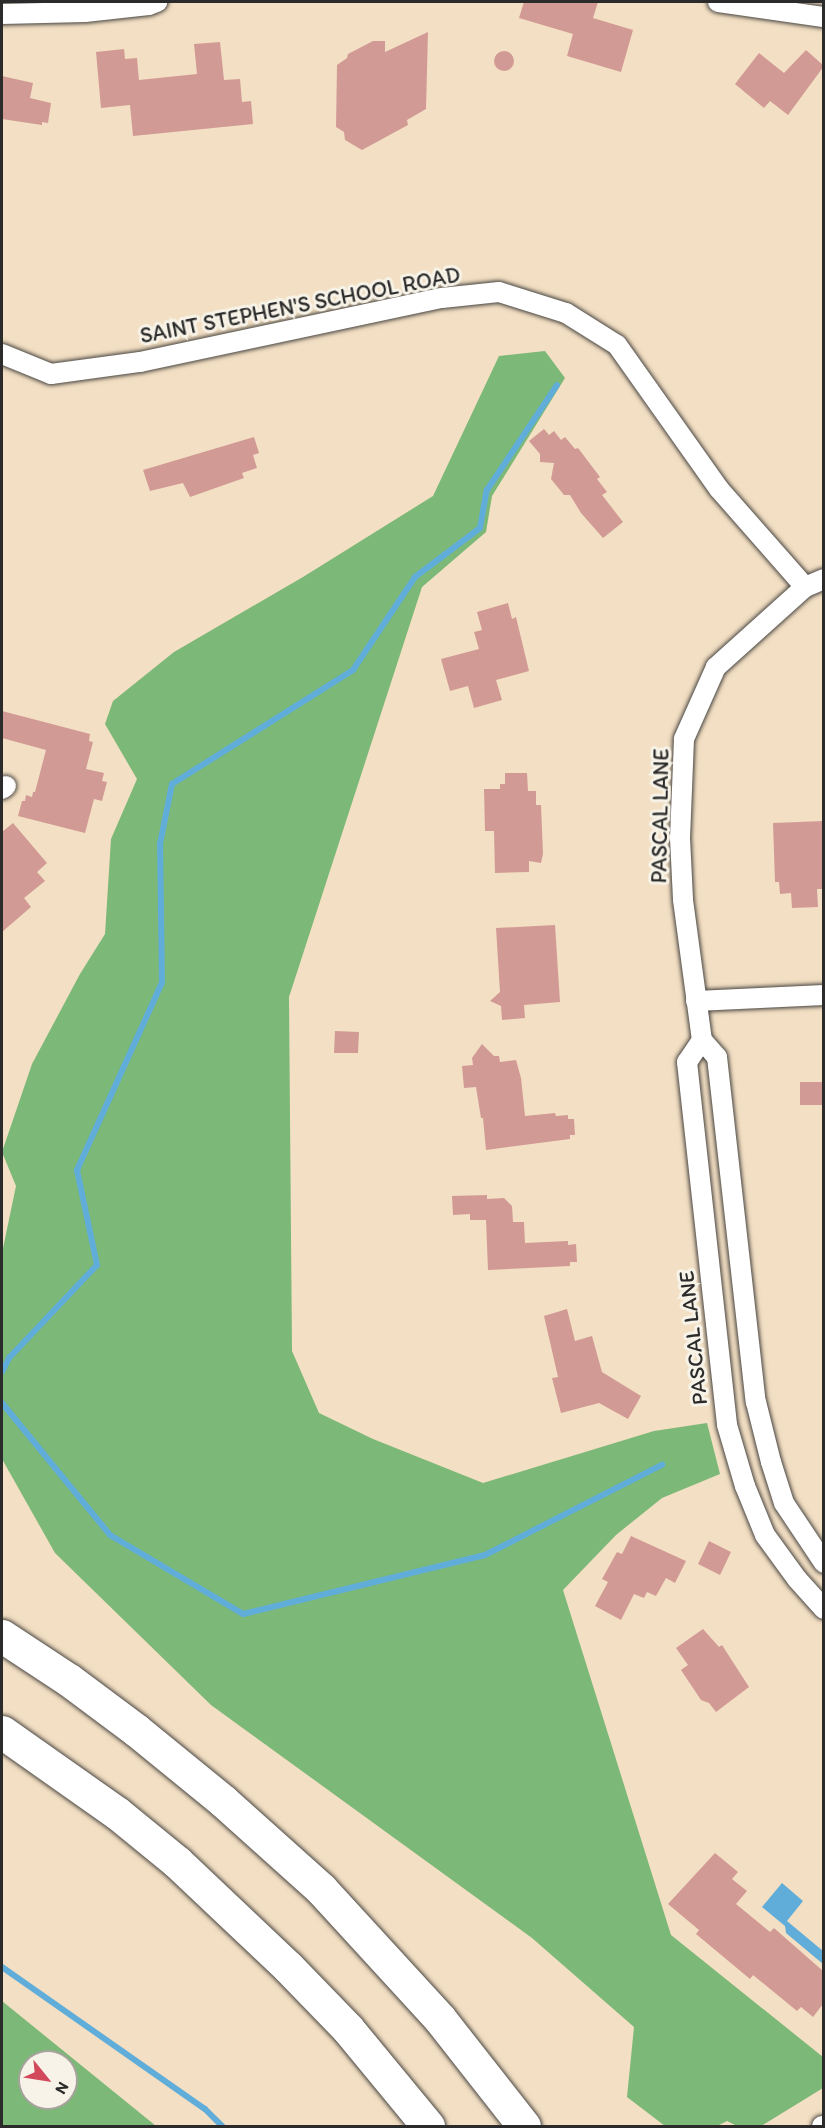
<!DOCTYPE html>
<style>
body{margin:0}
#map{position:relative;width:825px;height:2128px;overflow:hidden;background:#f3dfc3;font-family:Itim,sans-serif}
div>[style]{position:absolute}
.forest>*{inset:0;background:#7cb877}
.water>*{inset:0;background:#61adda}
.stream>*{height:6px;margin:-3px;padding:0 3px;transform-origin:3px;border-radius:3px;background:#61adda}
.building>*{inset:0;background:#d29a95}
.round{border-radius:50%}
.roads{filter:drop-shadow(0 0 2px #494642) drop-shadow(0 0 2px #494642)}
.minor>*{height:20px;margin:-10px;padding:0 10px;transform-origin:10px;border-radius:10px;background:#fff}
.trunk>*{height:33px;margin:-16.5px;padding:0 16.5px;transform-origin:16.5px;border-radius:16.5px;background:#fff}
span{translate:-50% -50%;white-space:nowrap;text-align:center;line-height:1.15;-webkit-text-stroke:6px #f7f3e8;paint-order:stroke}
.street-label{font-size:22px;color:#2b2b2b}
.frame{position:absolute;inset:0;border:3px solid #2b2b2b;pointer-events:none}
.north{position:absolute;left:18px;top:2050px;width:60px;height:60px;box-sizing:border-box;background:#f7f3e8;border:2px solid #a5a39c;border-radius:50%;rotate:120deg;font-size:16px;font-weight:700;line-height:24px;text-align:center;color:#2b2b2b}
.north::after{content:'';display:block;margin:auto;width:21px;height:27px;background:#d1495b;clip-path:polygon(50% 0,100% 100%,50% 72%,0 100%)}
</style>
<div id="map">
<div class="forest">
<div style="clip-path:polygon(545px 351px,565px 378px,492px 496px,486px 532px,422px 587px,289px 997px,292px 1351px,319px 1413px,373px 1439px,483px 1483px,654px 1431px,707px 1423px,720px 1474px,662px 1498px,616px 1535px,563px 1590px,671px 1935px,823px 2057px,823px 2088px,761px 2126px,737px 2126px,727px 2121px,717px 2126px,665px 2126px,627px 2097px,634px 2027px,532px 1938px,211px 1705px,55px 1553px,2px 1459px,2px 1253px,16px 1186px,2px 1152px,32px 1064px,80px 974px,105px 934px,111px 839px,137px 779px,105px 724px,113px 701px,174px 652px,303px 577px,433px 496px,499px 356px)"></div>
<div style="clip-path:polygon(evenodd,2px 2001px,156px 2126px,2px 2126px,2px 2001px,30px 2062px,66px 2062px,66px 2098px,30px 2098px,30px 2062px)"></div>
</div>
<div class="water">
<div style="clip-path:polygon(782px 1883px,803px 1901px,787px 1921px,823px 1951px,823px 1964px,786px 1933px,785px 1926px,762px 1907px)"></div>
</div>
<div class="stream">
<div style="left:2px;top:1372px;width:16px;rotate:-63deg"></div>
<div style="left:9px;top:1358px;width:128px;rotate:-46.6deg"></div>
<div style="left:97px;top:1265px;width:97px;rotate:-101.9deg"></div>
<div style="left:77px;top:1170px;width:205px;rotate:-65.6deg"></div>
<div style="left:162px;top:983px;width:139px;rotate:-90.8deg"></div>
<div style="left:160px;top:844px;width:61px;rotate:-78.7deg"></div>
<div style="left:172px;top:784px;width:214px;rotate:-32.2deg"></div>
<div style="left:353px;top:670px;width:112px;rotate:-56.3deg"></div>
<div style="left:415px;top:577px;width:81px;rotate:-37deg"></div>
<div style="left:480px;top:528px;width:39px;rotate:-80deg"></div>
<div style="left:487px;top:490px;width:126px;rotate:-56.3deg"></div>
<div style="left:2px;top:1403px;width:171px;rotate:50.7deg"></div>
<div style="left:110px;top:1535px;width:155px;rotate:30.7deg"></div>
<div style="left:243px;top:1614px;width:249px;rotate:-13.7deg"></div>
<div style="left:485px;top:1555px;width:199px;rotate:-27deg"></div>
<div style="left:2px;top:1967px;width:248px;rotate:35deg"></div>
<div style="left:205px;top:2109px;width:24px;rotate:45deg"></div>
</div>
<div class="building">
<div style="clip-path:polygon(524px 2px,598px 2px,593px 18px,633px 30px,621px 72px,567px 56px,573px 34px,519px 18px)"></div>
<div style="clip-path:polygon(428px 32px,426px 109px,407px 120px,408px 125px,362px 150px,345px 140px,344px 132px,336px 127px,337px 65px,347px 58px,348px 54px,373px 41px,385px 41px,385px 52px)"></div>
<div style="clip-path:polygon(220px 42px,224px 80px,240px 79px,242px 102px,251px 101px,253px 124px,133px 136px,130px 105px,101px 108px,96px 52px,124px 49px,125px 59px,137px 58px,139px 80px,197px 74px,194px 44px)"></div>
<div style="clip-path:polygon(806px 50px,824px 66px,788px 115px,770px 101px,764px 108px,735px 84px,759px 53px,784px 73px)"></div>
<div class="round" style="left:494px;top:51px;width:20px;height:20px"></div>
<div style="clip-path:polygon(2px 76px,33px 83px,30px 98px,51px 103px,48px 123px,42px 122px,42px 125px,2px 119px)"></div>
<div style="clip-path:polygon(544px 429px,549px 435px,554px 431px,561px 440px,565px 437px,575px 449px,578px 448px,600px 477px,597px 479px,607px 492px,602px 495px,623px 522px,603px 538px,581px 513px,570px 495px,564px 495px,551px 479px,554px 463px,540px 462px,540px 454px,529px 441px)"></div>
<div style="clip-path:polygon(254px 437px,259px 453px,253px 455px,257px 468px,242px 473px,244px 478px,190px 497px,183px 483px,150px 491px,143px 470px)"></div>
<div style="clip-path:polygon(508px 603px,512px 619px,516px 617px,529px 671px,496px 680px,502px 700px,474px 708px,468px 686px,450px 691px,441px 659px,479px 649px,474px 632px,482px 630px,477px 612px)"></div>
<div style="clip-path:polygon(2px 711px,90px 734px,89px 741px,93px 742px,86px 769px,104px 773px,102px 781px,107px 782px,102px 801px,94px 799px,85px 833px,18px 816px,22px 801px,25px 801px,26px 795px,32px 797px,33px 792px,35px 792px,46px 750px,2px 738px)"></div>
<div style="clip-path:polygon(505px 773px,527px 773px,528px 791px,536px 791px,536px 805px,541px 805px,543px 854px,541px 863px,529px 861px,529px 872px,495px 873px,494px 831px,485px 831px,484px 789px,500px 789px,500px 784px,505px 784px)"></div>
<div style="clip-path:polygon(824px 821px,824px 889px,817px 889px,818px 907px,792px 908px,791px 893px,780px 894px,779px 882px,775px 882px,773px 823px)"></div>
<div style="clip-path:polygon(13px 823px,47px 863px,37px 872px,45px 881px,24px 898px,31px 907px,2px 932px,2px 832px)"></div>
<div style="clip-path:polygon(555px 925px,560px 1002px,524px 1005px,525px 1018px,502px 1020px,501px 1006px,490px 1001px,500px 992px,496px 928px)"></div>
<div style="clip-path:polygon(335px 1031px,359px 1032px,358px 1053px,334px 1053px)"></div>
<div style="clip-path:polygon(482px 1044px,494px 1056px,499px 1056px,500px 1062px,516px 1060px,521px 1078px,525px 1116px,555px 1113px,556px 1116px,568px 1115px,568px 1119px,574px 1119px,575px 1135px,570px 1135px,570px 1139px,486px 1150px,483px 1118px,481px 1118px,476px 1087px,464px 1088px,462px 1066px,473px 1065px,472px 1058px)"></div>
<div style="clip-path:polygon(800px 1082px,824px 1082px,824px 1105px,800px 1105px)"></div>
<div style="clip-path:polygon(487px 1195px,487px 1199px,504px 1198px,512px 1206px,513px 1222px,524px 1222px,525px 1243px,568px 1241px,568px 1245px,576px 1244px,577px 1262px,570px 1262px,570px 1266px,488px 1270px,486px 1220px,470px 1220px,470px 1214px,453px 1215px,452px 1196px)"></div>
<div style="clip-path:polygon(567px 1309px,575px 1341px,592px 1336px,602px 1372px,641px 1396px,628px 1419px,599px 1403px,561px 1413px,552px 1378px,558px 1377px,544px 1316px)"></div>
<div style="clip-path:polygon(631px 1536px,686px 1561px,675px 1583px,666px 1578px,656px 1596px,647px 1592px,644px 1598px,634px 1594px,621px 1620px,595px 1606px,608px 1582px,602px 1579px,617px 1552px,622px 1554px)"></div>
<div style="clip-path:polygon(709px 1541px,731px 1552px,720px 1575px,698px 1564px)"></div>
<div style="clip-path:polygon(703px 1629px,719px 1647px,722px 1645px,749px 1687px,716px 1712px,709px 1703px,701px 1700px,681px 1670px,688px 1665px,676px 1648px)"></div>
<div style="clip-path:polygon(715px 1853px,738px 1872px,732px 1879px,747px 1891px,736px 1904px,770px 1932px,774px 1928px,823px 1971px,823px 2004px,813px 2017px,801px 2007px,797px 2011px,753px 1975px,750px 1979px,696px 1934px,699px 1930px,668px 1904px)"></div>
</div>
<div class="roads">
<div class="minor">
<div style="left:718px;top:2px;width:107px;rotate:8.1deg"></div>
<div style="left:2px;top:14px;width:83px;rotate:-1.4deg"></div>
<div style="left:85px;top:12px;width:64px;rotate:-6.2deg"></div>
<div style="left:149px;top:5px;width:9px;rotate:-21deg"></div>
<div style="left:2px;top:354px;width:53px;rotate:22.2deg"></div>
<div style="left:51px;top:374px;width:90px;rotate:-7.7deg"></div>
<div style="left:140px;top:362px;width:309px;rotate:-12deg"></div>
<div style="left:442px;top:298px;width:57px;rotate:-6deg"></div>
<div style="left:499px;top:292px;width:70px;rotate:17.4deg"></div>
<div style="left:566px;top:313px;width:60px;rotate:32.1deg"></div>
<div style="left:617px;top:345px;width:176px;rotate:54.7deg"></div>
<div style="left:719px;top:489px;width:130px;rotate:48.7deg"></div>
<div style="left:824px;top:579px;width:21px;rotate:157deg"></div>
<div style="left:805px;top:587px;width:120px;rotate:138deg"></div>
<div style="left:716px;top:667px;width:79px;rotate:114deg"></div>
<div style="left:684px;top:739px;width:99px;rotate:92.3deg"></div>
<div style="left:680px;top:838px;width:62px;rotate:87.2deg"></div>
<div style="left:683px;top:900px;width:141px;rotate:82.3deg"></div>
<div style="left:702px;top:1040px;width:23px;rotate:49deg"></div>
<div style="left:717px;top:1057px;width:347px;rotate:83.6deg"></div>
<div style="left:756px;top:1402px;width:62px;rotate:76deg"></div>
<div style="left:771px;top:1462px;width:43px;rotate:72.4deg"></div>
<div style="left:784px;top:1503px;width:72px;rotate:56.3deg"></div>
<div style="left:2px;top:789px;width:5px;rotate:-37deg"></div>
<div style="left:696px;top:1001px;width:128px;rotate:-2.7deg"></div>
<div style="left:702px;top:1040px;width:27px;rotate:124deg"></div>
<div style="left:687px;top:1062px;width:365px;rotate:83.7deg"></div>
<div style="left:727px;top:1425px;width:64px;rotate:73.6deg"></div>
<div style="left:745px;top:1486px;width:53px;rotate:67.8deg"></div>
<div style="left:765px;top:1535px;width:54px;rotate:54deg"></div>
<div style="left:797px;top:1579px;width:40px;rotate:48deg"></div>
<div style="left:822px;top:2126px;width:2px"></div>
</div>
<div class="trunk">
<div style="left:2px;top:1636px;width:80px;rotate:33.3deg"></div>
<div style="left:69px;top:1680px;width:84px;rotate:36.7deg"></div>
<div style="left:136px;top:1730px;width:112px;rotate:39.2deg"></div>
<div style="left:223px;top:1801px;width:132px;rotate:41.9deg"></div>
<div style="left:321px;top:1889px;width:176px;rotate:47.5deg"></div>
<div style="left:440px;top:2019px;width:136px;rotate:51.9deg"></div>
<div style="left:2px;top:1732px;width:141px;rotate:35.2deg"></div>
<div style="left:117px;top:1813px;width:77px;rotate:39.2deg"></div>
<div style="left:177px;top:1862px;width:153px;rotate:43.4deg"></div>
<div style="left:288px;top:1967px;width:86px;rotate:45.9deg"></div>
<div style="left:348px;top:2029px;width:126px;rotate:50.5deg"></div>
</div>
</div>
<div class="street-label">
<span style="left:300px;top:305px;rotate:-11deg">SAINT STEPHEN'S SCHOOL ROAD</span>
<span style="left:660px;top:816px;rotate:-89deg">PASCAL LANE</span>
<span style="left:693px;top:1338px;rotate:-96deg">PASCAL LANE</span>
</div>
<div class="frame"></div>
<div class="north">N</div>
</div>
